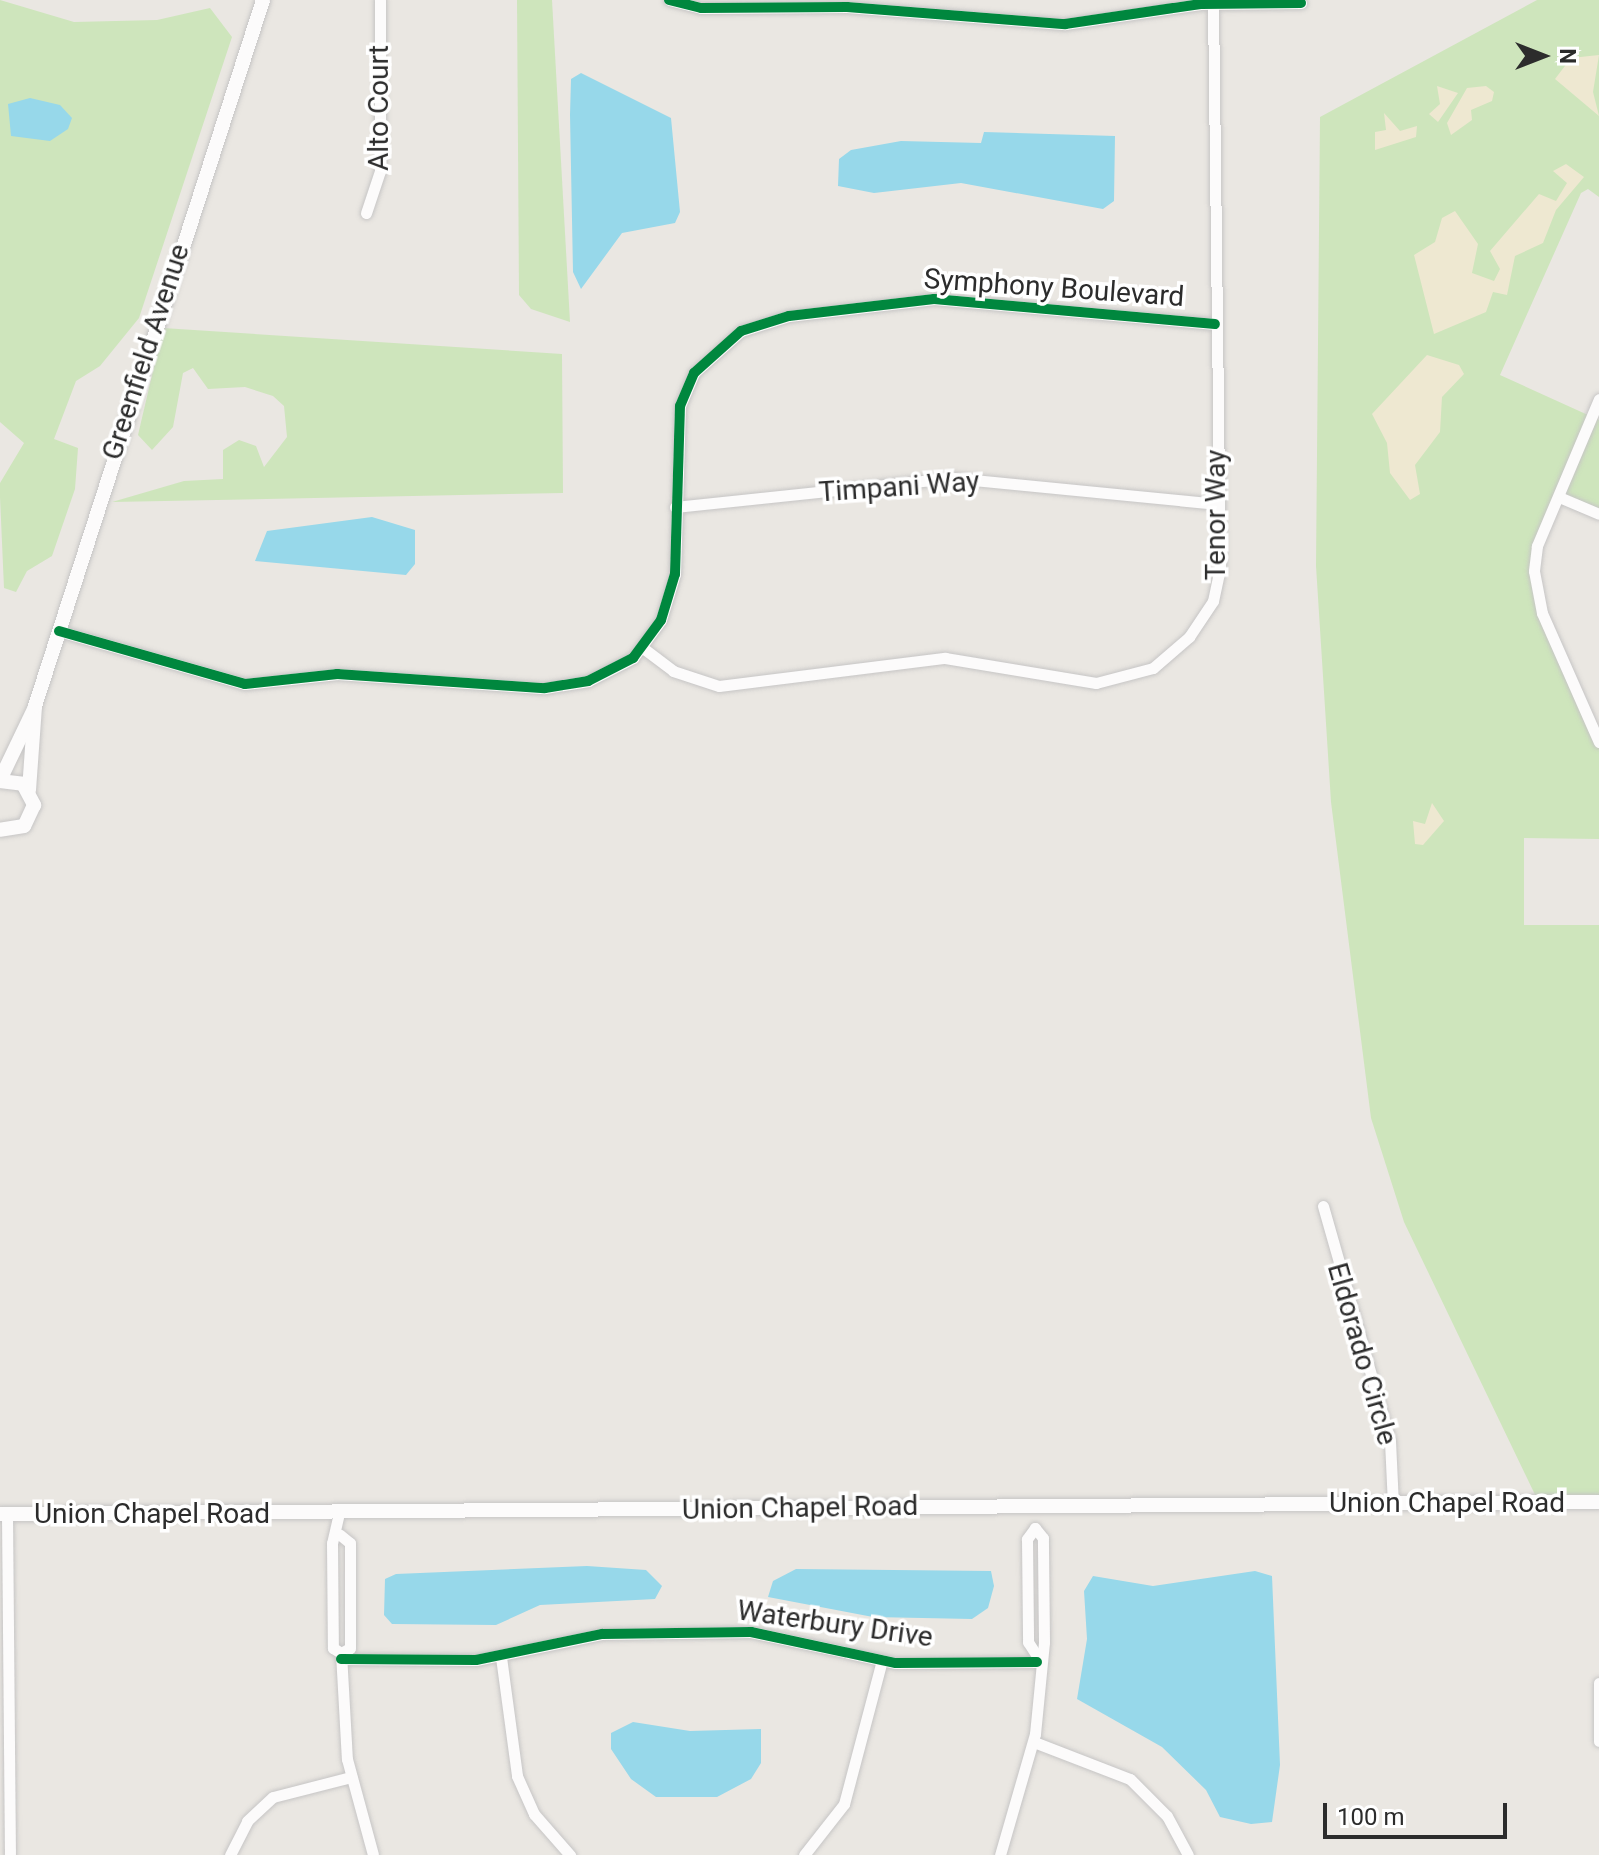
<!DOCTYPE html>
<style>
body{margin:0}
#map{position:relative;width:1599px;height:1855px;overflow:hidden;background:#eae7e2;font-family:Roboto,sans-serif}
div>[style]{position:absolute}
.green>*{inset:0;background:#cee5bc}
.sand>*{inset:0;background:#eee8d1}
.water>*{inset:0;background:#97d8ea}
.roads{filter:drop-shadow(0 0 2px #c6c5c5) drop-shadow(0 0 2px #c6c5c5)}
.minor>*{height:11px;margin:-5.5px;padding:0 5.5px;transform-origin:5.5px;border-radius:5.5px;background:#fcfbfb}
.secondary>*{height:14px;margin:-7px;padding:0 7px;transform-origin:7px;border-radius:7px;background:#fcfbfb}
.cycleway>*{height:10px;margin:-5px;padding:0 5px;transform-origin:5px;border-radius:5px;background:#00873e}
span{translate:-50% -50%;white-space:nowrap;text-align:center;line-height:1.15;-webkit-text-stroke:7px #fff;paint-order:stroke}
.street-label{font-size:28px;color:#2c2c2c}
.north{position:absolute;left:1503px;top:16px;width:80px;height:80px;-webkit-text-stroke:6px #fff;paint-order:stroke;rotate:90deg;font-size:22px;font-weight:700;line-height:32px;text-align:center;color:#2c2c2c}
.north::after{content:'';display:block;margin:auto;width:28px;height:36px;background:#2c2c2c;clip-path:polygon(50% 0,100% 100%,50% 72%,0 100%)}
.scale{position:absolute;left:1323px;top:1803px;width:184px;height:36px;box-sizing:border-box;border:4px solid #2c2c2c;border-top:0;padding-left:10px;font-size:24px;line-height:28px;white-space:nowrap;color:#2c2c2c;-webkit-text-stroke:6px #fff;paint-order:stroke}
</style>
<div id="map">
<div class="green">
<div style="clip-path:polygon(0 0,74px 22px,157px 20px,210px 8px,232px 37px,139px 318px,100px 366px,76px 381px,54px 439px,78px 448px,75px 489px,52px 556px,27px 571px,16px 592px,4px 588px,0 497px,0 483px,24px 443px,0 422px)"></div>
<div style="clip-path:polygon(517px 0,552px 0,570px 322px,531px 309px,519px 295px)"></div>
<div style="clip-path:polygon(1537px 0,1599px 0,1599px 197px,1588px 189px,1581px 193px,1500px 375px,1599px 420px,1599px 514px,1559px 497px,1537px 546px,1542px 613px,1599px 742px,1599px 839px,1524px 838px,1524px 925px,1599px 925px,1599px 1502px,1539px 1503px,1404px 1222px,1371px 1118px,1331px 802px,1316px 566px,1320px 117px)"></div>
<div style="clip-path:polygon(163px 328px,562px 354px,563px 493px,112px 502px,184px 481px,223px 479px,223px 450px,239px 440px,256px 446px,264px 467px,287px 437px,284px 406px,273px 396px,245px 387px,208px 389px,193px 368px,183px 373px,173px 427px,152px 450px,138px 435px)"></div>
</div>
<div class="sand">
<div style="clip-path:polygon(1599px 55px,1593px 92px,1599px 116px,1555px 79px,1571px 58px)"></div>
<div style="clip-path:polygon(1437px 86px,1458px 93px,1438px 122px,1429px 114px,1440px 104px)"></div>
<div style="clip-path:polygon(1486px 86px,1494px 92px,1492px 101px,1471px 110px,1472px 120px,1451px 135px,1447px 123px,1467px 88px)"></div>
<div style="clip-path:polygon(1384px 113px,1400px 131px,1417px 126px,1416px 137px,1375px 150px,1375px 132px,1386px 130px)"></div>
<div style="clip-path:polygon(1566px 164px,1584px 177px,1556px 210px,1543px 243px,1515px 256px,1507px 295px,1493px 292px,1486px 312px,1434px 334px,1414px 255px,1435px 242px,1442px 218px,1455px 211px,1478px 244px,1472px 273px,1494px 281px,1500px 269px,1490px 251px,1539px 194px,1556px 201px,1567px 183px,1553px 171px)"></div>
<div style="clip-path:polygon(1427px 355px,1459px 365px,1464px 374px,1442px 397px,1440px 432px,1415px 465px,1420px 494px,1410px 500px,1390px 473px,1387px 443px,1372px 414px)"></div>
<div style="clip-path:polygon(1432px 803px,1444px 821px,1423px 845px,1415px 844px,1413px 821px,1425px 824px)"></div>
</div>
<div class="water">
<div style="clip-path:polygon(581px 73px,671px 118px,680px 212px,675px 223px,622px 233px,581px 289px,573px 272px,570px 115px,571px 79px)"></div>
<div style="clip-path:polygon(30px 98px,60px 105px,72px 118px,68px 129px,50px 141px,11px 136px,8px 104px)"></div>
<div style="clip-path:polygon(984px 132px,1115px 136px,1114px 201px,1103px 209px,961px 183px,874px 193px,838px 186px,839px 159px,851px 150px,901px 141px,981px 143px)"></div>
<div style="clip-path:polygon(372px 517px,415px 530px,415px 564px,406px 575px,255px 561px,267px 531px)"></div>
<div style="clip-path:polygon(587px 1566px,646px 1570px,662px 1586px,655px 1599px,540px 1605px,496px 1625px,392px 1624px,384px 1615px,385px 1579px,396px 1574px)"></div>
<div style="clip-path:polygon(796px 1569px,991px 1571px,994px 1586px,988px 1608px,972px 1619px,873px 1617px,768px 1597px,773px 1581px)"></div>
<div style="clip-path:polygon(1255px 1571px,1272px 1576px,1280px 1765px,1272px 1822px,1251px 1824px,1220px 1817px,1206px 1790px,1162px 1747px,1077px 1699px,1087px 1639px,1084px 1591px,1093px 1576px,1153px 1586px)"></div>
<div style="clip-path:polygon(633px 1722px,690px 1731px,761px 1729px,761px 1763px,751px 1779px,717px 1797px,656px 1797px,631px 1779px,611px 1749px,611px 1733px)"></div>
</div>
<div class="roads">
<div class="minor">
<div style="left:669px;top:0;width:33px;rotate:14deg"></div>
<div style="left:701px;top:8px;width:146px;rotate:-0.4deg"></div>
<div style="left:847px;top:7px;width:219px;rotate:4.5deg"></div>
<div style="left:1065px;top:24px;width:137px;rotate:-8.4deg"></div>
<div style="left:1201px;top:4px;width:100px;rotate:-0.6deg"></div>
<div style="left:366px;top:213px;width:44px;rotate:-71.6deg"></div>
<div style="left:380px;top:171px;width:171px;rotate:-90deg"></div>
<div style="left:1599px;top:399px;width:160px;rotate:112.9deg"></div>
<div style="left:1537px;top:546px;width:25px;rotate:97deg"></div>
<div style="left:1534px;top:571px;width:43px;rotate:79.2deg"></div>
<div style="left:1542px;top:613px;width:141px;rotate:66.2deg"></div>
<div style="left:1559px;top:497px;width:43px;rotate:23deg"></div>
<div style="left:675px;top:507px;width:280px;rotate:-6deg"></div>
<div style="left:953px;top:478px;width:266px;rotate:5.6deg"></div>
<div style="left:59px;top:631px;width:193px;rotate:15.9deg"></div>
<div style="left:245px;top:684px;width:93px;rotate:-6.2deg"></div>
<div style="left:337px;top:674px;width:208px;rotate:3.9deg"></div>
<div style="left:545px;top:688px;width:44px;rotate:-9.2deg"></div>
<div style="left:588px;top:681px;width:51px;rotate:-27.1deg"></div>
<div style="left:633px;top:658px;width:47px;rotate:-53.6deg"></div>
<div style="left:661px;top:620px;width:48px;rotate:-73.1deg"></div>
<div style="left:675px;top:574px;width:168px;rotate:-88.3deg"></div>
<div style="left:680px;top:406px;width:36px;rotate:-67deg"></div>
<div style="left:694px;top:373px;width:63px;rotate:-41.8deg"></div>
<div style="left:741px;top:331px;width:50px;rotate:-17.4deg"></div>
<div style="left:789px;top:316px;width:146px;rotate:-6.7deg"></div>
<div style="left:934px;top:299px;width:282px;rotate:5.1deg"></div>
<div style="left:643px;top:648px;width:38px;rotate:37deg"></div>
<div style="left:673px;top:671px;width:48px;rotate:18.1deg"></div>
<div style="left:719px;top:686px;width:228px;rotate:-7.1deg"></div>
<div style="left:945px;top:658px;width:153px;rotate:9.4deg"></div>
<div style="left:1096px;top:683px;width:59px;rotate:-14.7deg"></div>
<div style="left:1153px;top:668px;width:48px;rotate:-40.7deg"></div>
<div style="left:1189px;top:637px;width:43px;rotate:-56.3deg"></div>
<div style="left:1213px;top:601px;width:34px;rotate:-78deg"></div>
<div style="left:1220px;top:568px;width:568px;rotate:-90.71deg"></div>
<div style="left:1323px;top:1206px;width:244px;rotate:74.1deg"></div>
<div style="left:1390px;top:1441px;width:63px;rotate:87.3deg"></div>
<div style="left:339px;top:1513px;width:31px;rotate:103deg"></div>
<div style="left:332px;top:1543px;width:105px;rotate:89.5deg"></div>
<div style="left:333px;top:1648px;width:9px;rotate:32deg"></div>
<div style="left:341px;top:1653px;width:10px;rotate:-29deg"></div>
<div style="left:350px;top:1648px;width:105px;rotate:-90deg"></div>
<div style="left:350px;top:1543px;width:13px;rotate:-141deg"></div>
<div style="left:7px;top:1514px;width:341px;rotate:89.5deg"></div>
<div style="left:341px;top:1653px;width:106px;rotate:86.8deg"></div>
<div style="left:347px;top:1759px;width:99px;rotate:74.8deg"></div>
<div style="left:501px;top:1657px;width:120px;rotate:82.3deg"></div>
<div style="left:517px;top:1776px;width:42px;rotate:65.9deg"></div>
<div style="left:534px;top:1814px;width:55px;rotate:48.7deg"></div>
<div style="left:341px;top:1659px;width:135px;rotate:0.4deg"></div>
<div style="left:476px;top:1660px;width:129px;rotate:-11.7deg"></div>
<div style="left:602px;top:1634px;width:149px;rotate:-0.8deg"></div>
<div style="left:751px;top:1632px;width:148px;rotate:12.1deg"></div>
<div style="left:896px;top:1663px;width:141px;rotate:-0.4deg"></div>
<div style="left:1599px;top:1683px;width:58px;rotate:90deg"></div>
<div style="left:1034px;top:1742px;width:103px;rotate:21.1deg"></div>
<div style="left:1130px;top:1779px;width:52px;rotate:45deg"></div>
<div style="left:1167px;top:1816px;width:44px;rotate:61.7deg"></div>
<div style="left:230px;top:1855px;width:38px;rotate:-63deg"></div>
<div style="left:247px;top:1821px;width:35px;rotate:-43deg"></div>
<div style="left:273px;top:1797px;width:81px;rotate:-14.4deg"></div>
<div style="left:804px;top:1855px;width:65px;rotate:-51.9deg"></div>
<div style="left:844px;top:1804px;width:149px;rotate:-75.2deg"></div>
<div style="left:1000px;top:1855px;width:126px;rotate:-73.9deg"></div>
<div style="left:1035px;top:1734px;width:92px;rotate:-84.4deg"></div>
<div style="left:1044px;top:1642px;width:104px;rotate:-90.6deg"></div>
<div style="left:1043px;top:1538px;width:13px;rotate:-129deg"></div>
<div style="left:1035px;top:1528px;width:14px;rotate:126deg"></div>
<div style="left:1027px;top:1539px;width:103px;rotate:89.4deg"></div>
<div style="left:1028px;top:1642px;width:17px;rotate:57deg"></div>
</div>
<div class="secondary">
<div style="left:0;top:780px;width:81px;rotate:-64.4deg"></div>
<div style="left:0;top:781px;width:23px;rotate:7deg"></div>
<div style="left:23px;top:784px;width:24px;rotate:62deg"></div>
<div style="left:34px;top:805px;width:23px;rotate:115deg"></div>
<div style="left:24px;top:826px;width:24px;rotate:171deg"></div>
<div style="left:29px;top:790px;width:84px;rotate:-85.9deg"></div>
<div style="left:35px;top:706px;width:742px;rotate:-72.1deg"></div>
<div style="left:0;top:1514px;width:1599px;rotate:-0.43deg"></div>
</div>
</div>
<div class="cycleway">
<div style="left:669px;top:0;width:33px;rotate:14deg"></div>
<div style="left:701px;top:8px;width:146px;rotate:-0.4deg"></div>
<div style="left:847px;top:7px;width:219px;rotate:4.5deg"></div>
<div style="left:1065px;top:24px;width:137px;rotate:-8.4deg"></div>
<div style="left:1201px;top:4px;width:100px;rotate:-0.6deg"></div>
<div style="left:59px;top:631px;width:193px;rotate:15.9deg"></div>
<div style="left:245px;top:684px;width:93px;rotate:-6.2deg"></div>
<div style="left:337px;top:674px;width:208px;rotate:3.9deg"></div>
<div style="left:545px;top:688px;width:44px;rotate:-9.2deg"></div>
<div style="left:588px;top:681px;width:51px;rotate:-27.1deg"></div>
<div style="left:633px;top:658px;width:47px;rotate:-53.6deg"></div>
<div style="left:661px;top:620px;width:48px;rotate:-73.1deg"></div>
<div style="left:675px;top:574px;width:168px;rotate:-88.3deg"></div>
<div style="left:680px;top:406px;width:36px;rotate:-67deg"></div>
<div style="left:694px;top:373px;width:63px;rotate:-41.8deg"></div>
<div style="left:741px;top:331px;width:50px;rotate:-17.4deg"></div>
<div style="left:789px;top:316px;width:146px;rotate:-6.7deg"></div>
<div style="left:934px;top:299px;width:282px;rotate:5.1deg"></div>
<div style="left:341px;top:1659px;width:135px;rotate:0.4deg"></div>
<div style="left:476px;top:1660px;width:129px;rotate:-11.7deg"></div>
<div style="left:602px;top:1634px;width:149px;rotate:-0.8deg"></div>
<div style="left:751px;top:1632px;width:148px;rotate:12.1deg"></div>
<div style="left:896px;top:1663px;width:141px;rotate:-0.4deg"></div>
</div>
<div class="street-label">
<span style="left:379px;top:108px;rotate:-90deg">Alto Court</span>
<span style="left:1054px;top:288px;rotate:4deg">Symphony Boulevard</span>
<span style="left:146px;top:352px;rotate:-72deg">Greenfield Avenue</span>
<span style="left:899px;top:487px;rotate:-4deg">Timpani Way</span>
<span style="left:1216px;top:515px;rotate:-90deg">Tenor Way</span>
<span style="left:1362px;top:1354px;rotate:74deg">Eldorado Circle</span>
<span style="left:1447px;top:1503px">Union Chapel Road</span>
<span style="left:800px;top:1508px;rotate:-1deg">Union Chapel Road</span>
<span style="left:152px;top:1514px">Union Chapel Road</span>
<span style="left:835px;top:1624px;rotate:8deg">Waterbury Drive</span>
</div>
<div class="north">N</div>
<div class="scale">100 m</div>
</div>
